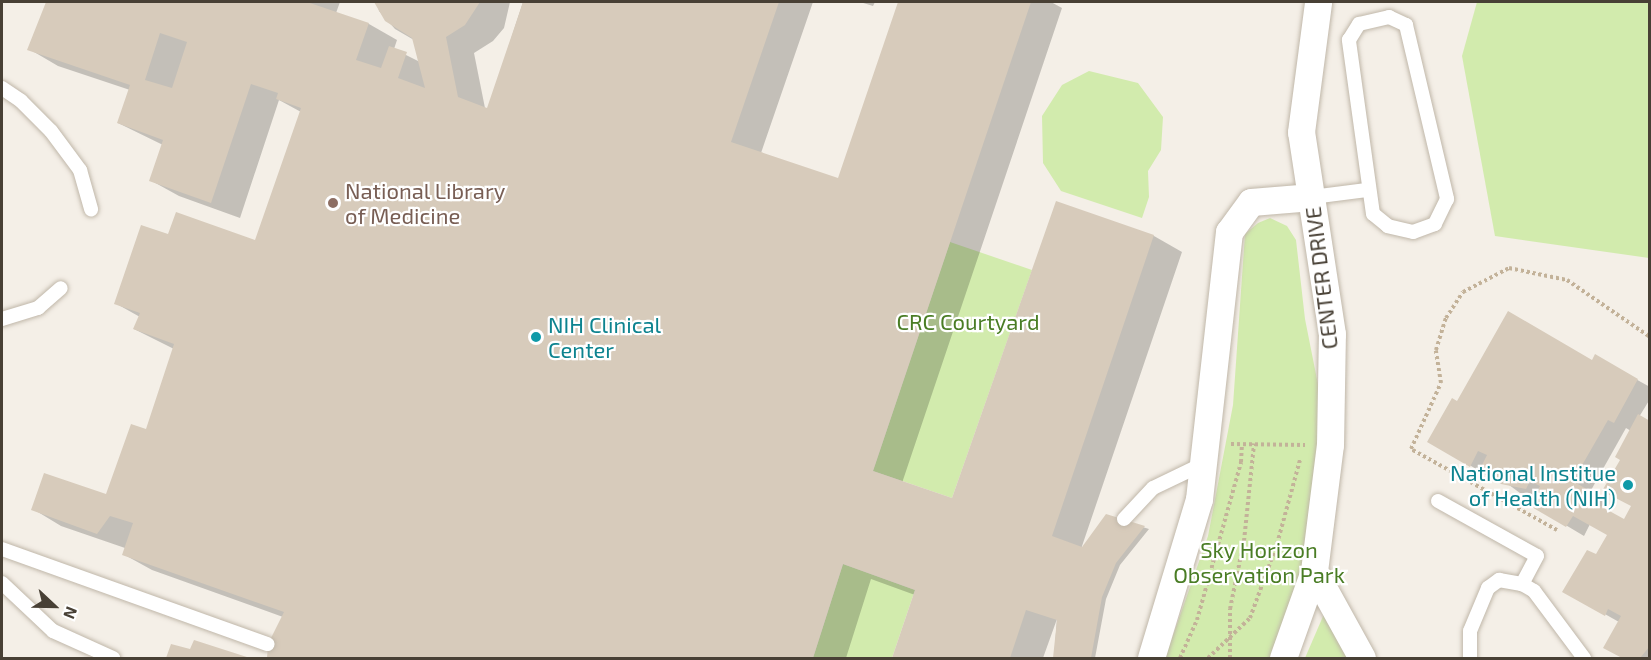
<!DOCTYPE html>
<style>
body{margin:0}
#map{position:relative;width:1651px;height:660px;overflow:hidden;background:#f4efe7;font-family:"Exo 2",sans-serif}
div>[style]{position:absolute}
.green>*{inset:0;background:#d2ebad}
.shadow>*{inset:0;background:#0003}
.building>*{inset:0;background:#d7cbbb}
.path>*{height:4px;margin-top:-2px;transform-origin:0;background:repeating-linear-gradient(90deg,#c3b299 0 3px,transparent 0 6px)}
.roads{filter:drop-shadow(0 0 2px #c0b7a9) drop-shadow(0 0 2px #c0b7a9)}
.service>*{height:14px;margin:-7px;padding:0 7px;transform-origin:7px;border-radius:7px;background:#fff}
.minor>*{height:27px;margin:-13.5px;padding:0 13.5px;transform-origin:13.5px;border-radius:13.5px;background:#fff}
.dots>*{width:16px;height:16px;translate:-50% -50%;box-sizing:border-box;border:3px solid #fff;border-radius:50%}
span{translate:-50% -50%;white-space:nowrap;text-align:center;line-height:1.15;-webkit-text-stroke:4.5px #fff;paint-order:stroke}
.education-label{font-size:22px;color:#785e54}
.left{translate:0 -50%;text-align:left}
.street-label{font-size:22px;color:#484035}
.park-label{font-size:22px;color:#4a7d25}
.culture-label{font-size:22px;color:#0d838f}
.right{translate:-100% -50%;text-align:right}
.frame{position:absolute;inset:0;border:3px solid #484035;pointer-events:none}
.north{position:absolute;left:24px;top:576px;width:60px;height:60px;-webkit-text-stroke:4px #fff;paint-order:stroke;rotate:112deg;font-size:16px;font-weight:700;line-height:24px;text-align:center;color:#484035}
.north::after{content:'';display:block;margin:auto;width:21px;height:27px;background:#484035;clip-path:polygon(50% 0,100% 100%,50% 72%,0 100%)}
</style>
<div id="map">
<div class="green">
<div style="clip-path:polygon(1477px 2px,1649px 2px,1649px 258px,1495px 236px,1462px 56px)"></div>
<div style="clip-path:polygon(1089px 71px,1138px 83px,1163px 117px,1161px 150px,1148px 171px,1149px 197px,1142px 218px,1061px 191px,1043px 163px,1042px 116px,1062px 85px)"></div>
<div style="clip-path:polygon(1270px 218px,1287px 226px,1296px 240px,1305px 319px,1330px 445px,1283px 658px,1165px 658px,1208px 536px,1233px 405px,1245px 234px,1258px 223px)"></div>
<div style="clip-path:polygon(950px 242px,1032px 270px,952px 498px,873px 471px)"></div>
<div style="clip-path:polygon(843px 564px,915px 590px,892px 658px,813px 658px)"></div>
<div style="clip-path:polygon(1324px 614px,1354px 658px,1305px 658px)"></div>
</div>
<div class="shadow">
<div style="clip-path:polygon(47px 2px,340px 2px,336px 13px,369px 24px,397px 40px,394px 49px,420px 62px,414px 40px,395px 29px,379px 11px,377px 2px,510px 2px,504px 28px,493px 41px,474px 53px,485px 108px,488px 110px,523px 2px,813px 2px,761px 153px,839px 180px,900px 2px,1051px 2px,1062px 8px,902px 483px,953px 500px,1057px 203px,1154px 236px,1182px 252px,1080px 552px,1107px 516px,1149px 529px,1120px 565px,1106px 599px,1095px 658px,1054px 658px,1057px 619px,1043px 658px,894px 658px,915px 595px,871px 579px,846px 658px,268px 658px,270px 644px,283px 617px,152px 570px,123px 554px,125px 548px,61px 526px,33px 509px,107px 496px,147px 431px,174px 349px,134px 329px,140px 317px,115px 303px,169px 236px,256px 242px,301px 112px,279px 100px,240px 218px,179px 196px,150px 180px,163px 145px,118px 123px,130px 90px,58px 66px,29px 49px)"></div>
<div style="clip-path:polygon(860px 2px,875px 2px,873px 6px)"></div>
<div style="clip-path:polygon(evenodd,1596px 357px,1650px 387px,1650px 399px,1639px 417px,1650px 422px,1650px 658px,1625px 658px,1605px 647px,1619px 622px,1564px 591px,1597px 556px,1609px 535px,1590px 524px,1584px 536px,1532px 505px,1536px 497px,1520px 493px,1490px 471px,1488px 476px,1429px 441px,1458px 403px,1593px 362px,1596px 357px,1626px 428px,1631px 431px,1622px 459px,1632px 506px,1625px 521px,1601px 508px,1605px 501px,1590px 492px,1626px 428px)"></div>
<div style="clip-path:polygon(195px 642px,247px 658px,167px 658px,172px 646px,191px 651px)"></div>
</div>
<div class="building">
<div style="clip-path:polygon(evenodd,46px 2px,307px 2px,369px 23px,356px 60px,381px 68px,389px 46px,407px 52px,398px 78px,425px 88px,412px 38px,385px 21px,374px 2px,480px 2px,465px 25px,446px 37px,458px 97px,487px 108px,523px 2px,779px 2px,731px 142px,838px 178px,898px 2px,1031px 2px,873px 471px,952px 498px,1056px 201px,1154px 235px,1052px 536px,1082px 547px,1106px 514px,1145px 526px,1116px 563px,1102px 597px,1091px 658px,1053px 658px,1057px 620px,1026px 610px,1010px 658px,892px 658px,915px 590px,843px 564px,813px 658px,267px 658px,268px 644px,284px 612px,122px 555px,133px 523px,110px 516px,97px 534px,31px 510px,44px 473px,106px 494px,131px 424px,146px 429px,174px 344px,133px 329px,140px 313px,114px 304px,141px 225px,168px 234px,176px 212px,255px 240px,301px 108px,276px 99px,278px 93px,251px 84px,211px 203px,149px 181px,163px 140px,117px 123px,130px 85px,27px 50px,46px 2px,160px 33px,187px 42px,172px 88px,145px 80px,160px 33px)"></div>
<div style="clip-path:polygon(1508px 311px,1592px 360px,1595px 354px,1638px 379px,1614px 423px,1608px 420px,1573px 481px,1588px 490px,1584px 497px,1624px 519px,1631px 506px,1602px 491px,1620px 460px,1615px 457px,1638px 414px,1650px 421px,1650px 646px,1640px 658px,1622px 658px,1603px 648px,1621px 616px,1608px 609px,1605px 616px,1562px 592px,1587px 550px,1596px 554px,1607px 535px,1573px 516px,1566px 527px,1530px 506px,1540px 486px,1530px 481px,1526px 489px,1501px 484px,1482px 465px,1487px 455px,1478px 451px,1470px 467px,1427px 442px,1452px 398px,1457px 401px)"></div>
<div style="clip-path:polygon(194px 640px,250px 658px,166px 658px,171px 644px,190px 649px)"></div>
</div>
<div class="path">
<div style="left:1231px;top:444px;width:74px;rotate:0.8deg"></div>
<div style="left:1557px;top:530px;width:167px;rotate:-151deg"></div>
<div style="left:1411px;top:449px;width:72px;rotate:-65.6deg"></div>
<div style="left:1441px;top:383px;width:33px;rotate:-99deg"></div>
<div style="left:1436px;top:350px;width:34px;rotate:-73deg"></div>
<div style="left:1446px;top:318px;width:31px;rotate:-57deg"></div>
<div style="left:1463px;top:292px;width:52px;rotate:-27.6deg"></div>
<div style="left:1509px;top:268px;width:59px;rotate:11.7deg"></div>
<div style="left:1567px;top:280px;width:101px;rotate:34.5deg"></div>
<div style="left:1180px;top:658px;width:42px;rotate:-65.9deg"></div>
<div style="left:1197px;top:620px;width:164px;rotate:-74.4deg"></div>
<div style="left:1241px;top:462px;width:18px;rotate:-87deg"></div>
<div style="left:1208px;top:658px;width:58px;rotate:-43.6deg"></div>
<div style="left:1250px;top:618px;width:79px;rotate:-70deg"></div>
<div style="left:1277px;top:544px;width:87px;rotate:-74.7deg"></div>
<div style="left:1230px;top:658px;width:49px;rotate:-90deg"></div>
<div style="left:1230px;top:609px;width:69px;rotate:-78.4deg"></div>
<div style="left:1244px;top:541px;width:98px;rotate:-84.1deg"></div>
</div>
<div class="roads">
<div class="service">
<div style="left:1389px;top:17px;width:19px;rotate:25deg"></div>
<div style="left:1406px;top:25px;width:179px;rotate:76.7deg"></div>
<div style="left:1447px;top:199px;width:28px;rotate:116deg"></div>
<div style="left:1435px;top:224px;width:23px;rotate:160deg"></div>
<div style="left:1413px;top:232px;width:26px;rotate:-167deg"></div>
<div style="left:1388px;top:226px;width:19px;rotate:-141deg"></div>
<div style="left:1373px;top:214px;width:176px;rotate:-97.9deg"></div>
<div style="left:1349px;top:40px;width:19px;rotate:-58deg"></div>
<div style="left:1359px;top:24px;width:31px;rotate:-13deg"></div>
<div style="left:2px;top:88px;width:23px;rotate:34deg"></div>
<div style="left:21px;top:101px;width:42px;rotate:45deg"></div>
<div style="left:51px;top:131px;width:49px;rotate:53.4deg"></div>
<div style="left:80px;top:170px;width:41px;rotate:74.2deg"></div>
<div style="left:1312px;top:197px;width:55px;rotate:-7.3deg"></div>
<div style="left:2px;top:319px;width:38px;rotate:-17deg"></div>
<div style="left:38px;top:308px;width:30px;rotate:-41deg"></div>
<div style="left:1438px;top:501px;width:113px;rotate:29.1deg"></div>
<div style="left:1537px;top:556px;width:32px;rotate:118deg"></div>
<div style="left:1124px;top:519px;width:42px;rotate:-46.9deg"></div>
<div style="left:1153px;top:488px;width:58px;rotate:-25.7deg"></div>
<div style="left:2px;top:549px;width:282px;rotate:19.7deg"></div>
<div style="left:2px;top:583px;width:70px;rotate:43.3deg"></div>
<div style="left:53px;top:631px;width:66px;rotate:24.2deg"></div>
<div style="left:1470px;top:658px;width:27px;rotate:-90deg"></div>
<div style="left:1470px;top:631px;width:47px;rotate:-67.3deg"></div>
<div style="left:1488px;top:588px;width:14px;rotate:-36deg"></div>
<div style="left:1499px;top:580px;width:23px;rotate:10deg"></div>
<div style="left:1522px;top:584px;width:14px;rotate:30deg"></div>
<div style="left:1534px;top:591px;width:84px;rotate:53.3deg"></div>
</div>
<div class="minor">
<div style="left:1314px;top:571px;width:99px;rotate:61.1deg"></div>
<div style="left:1151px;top:658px;width:166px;rotate:-73.2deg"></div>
<div style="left:1199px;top:499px;width:269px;rotate:-83.6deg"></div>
<div style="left:1229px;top:232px;width:37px;rotate:-54deg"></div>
<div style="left:1251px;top:202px;width:61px;rotate:-4.7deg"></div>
<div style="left:1283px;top:658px;width:92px;rotate:-70.4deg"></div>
<div style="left:1314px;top:571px;width:127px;rotate:-82.8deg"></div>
<div style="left:1330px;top:445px;width:111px;rotate:-89deg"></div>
<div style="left:1332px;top:334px;width:204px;rotate:-98.7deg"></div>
<div style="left:1301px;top:132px;width:131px;rotate:-82.5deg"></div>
</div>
</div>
<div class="dots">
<div style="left:333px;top:203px;background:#8d6e63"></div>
<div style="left:536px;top:337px;background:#0f9aa8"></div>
<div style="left:1628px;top:485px;background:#0f9aa8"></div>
</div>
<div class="education-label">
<span class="left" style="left:345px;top:203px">National Library<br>of Medicine</span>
</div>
<div class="street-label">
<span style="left:1321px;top:278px;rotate:-97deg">CENTER DRIVE</span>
</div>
<div class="park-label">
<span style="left:968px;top:322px">CRC Courtyard</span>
<span style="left:1259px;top:562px">Sky Horizon<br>Observation Park</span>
</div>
<div class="culture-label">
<span class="left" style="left:548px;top:337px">NIH Clinical<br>Center</span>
<span class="right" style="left:1616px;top:485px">National Institue<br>of Health (NIH)</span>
</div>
<div class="frame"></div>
<div class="north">N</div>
</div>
